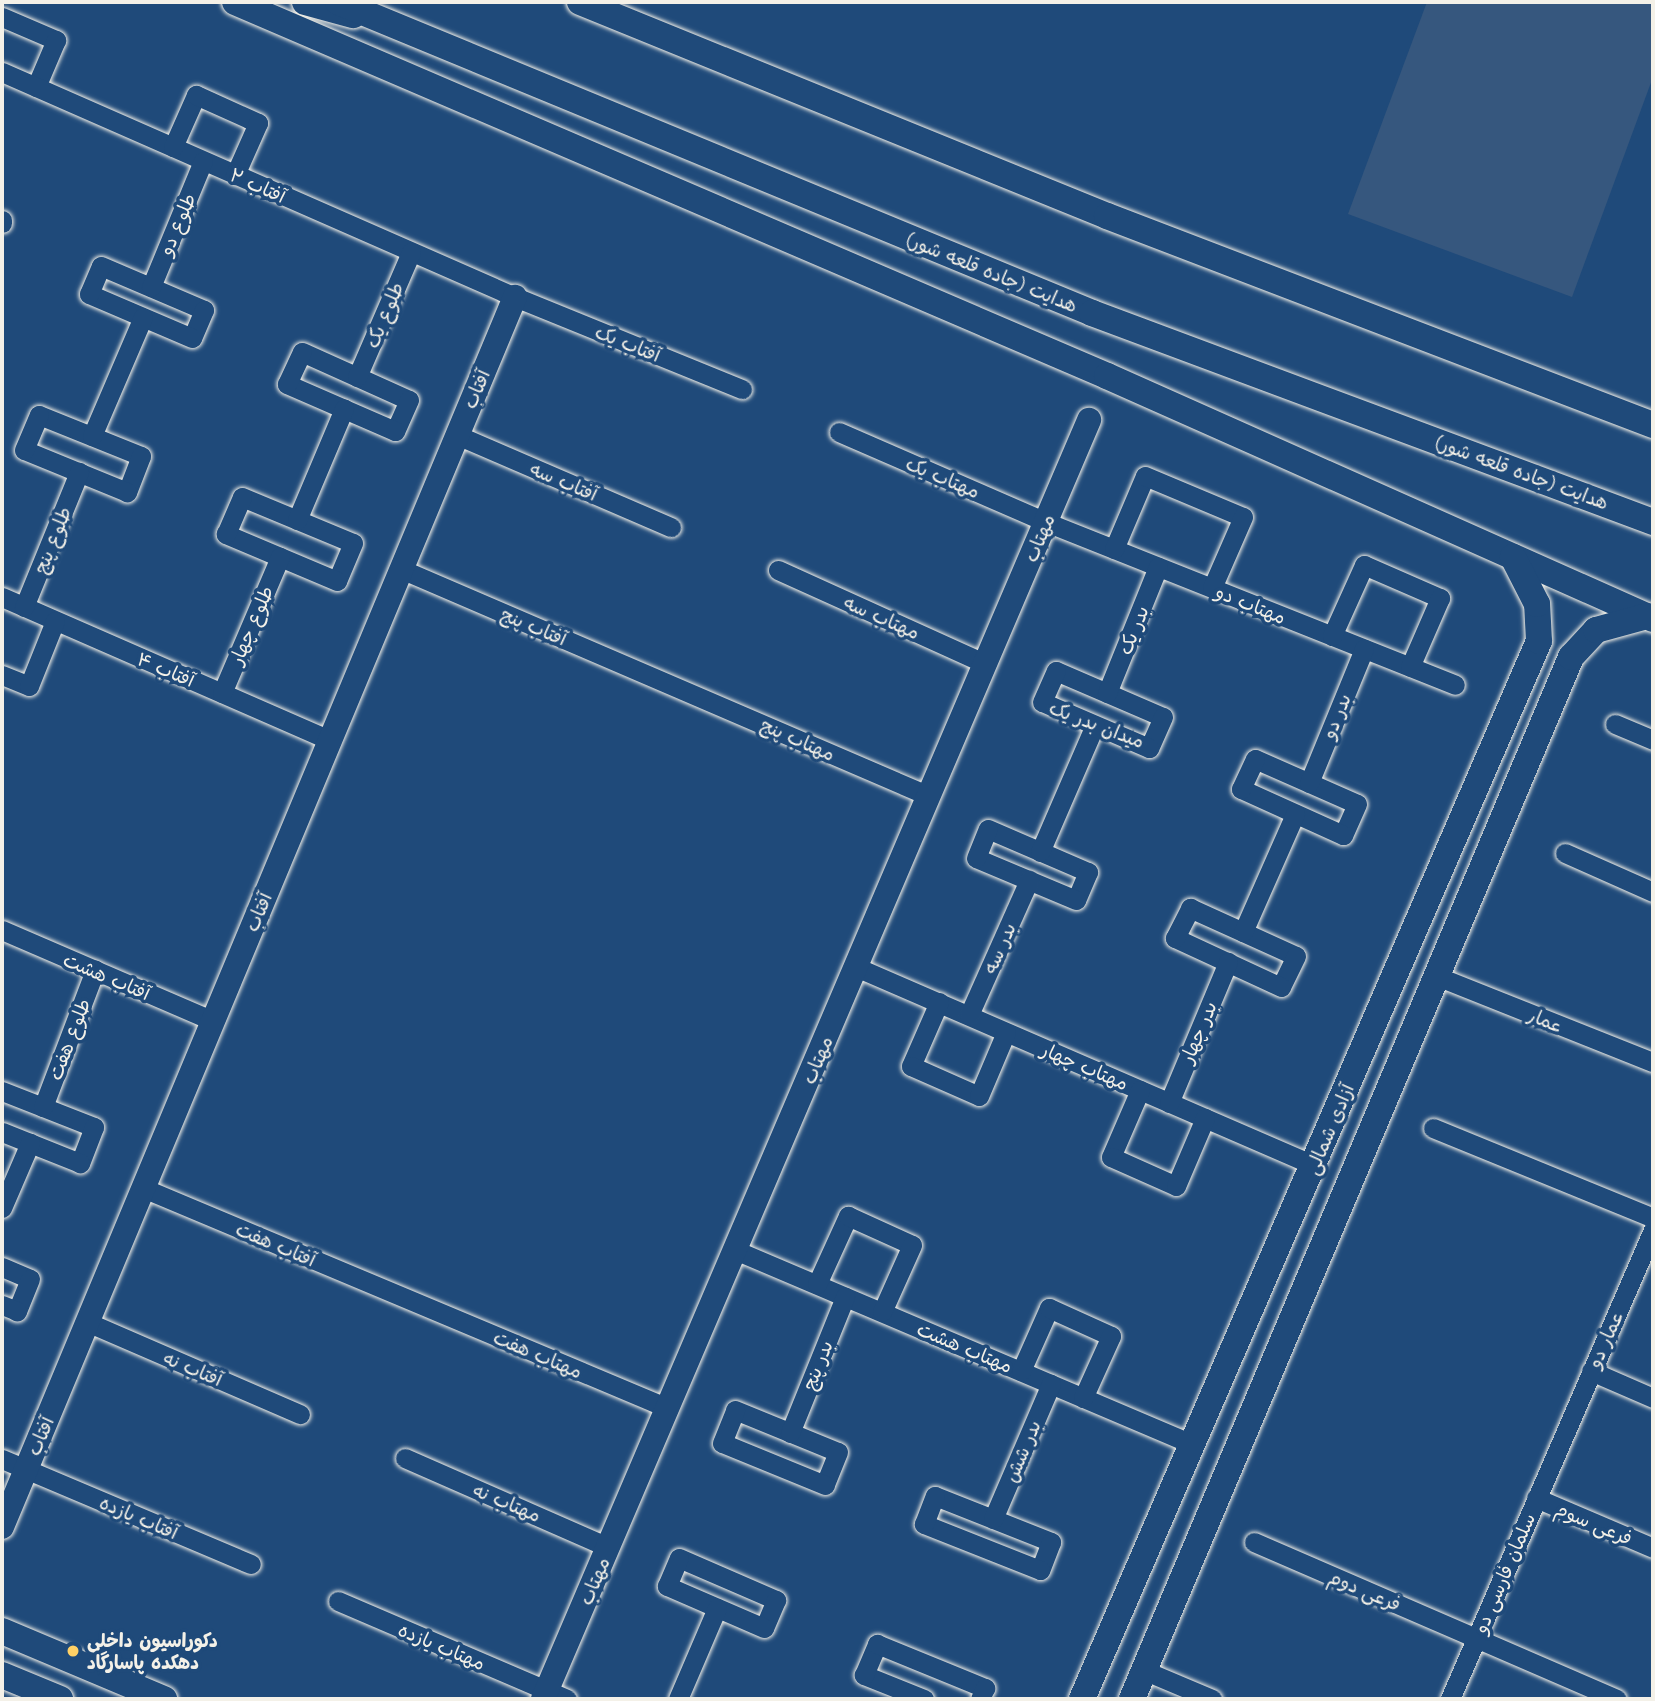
<!DOCTYPE html>
<meta charset="utf-8">
<style>
body{margin:0}
#map{position:relative;width:1655px;height:1701px;overflow:hidden;background:#1f4a7a;font-family:Mali,"Playpen Sans Arabic",sans-serif}
div>[style]{position:absolute}
.built>*{inset:0;background:#36577e}
.roads{filter:drop-shadow(0 0 2px #f4f1e8) drop-shadow(0 0 2px #f4f1e8)}
.minor>*{height:19px;margin:-9.5px;padding:0 9.5px;transform-origin:9.5px;border-radius:9.5px;background:#1f4a7a}
.tertiary>*{height:24px;margin:-12px;padding:0 12px;transform-origin:12px;border-radius:12px;background:#1f4a7a}
.secondary>*{height:26px;margin:-13px;padding:0 13px;transform-origin:13px;border-radius:13px;background:#1f4a7a}
.dots>*{width:19px;height:19px;translate:-50% -50%;box-sizing:border-box;border:4px solid #1f4a7a;border-radius:50%}
span{translate:-50% -50%;white-space:nowrap;text-align:center;line-height:1.15;-webkit-text-stroke:7px #1f4a7a;paint-order:stroke}
.street-label{font-size:19px;color:#f4f1e8}
.poi-label{font-size:19px;color:#f4f1e8;font-weight:700}
.left{translate:0 -50%;text-align:left}
.frame{position:absolute;inset:0;border:4px solid #f4f1e8;pointer-events:none}
</style>
<div id="map">
<div class="built">
<div style="clip-path:polygon(1427px 2px,1653px 2px,1653px 77px,1572px 297px,1348px 214px)"></div>
</div>
<div class="roads">
<div class="minor">
<div style="left:2px;top:17px;width:59px;rotate:23.1deg"></div>
<div style="left:56px;top:40px;width:51px;rotate:113.1deg"></div>
<div style="left:2px;top:72px;width:560px;rotate:23.68deg"></div>
<div style="left:515px;top:297px;width:245px;rotate:22.1deg"></div>
<div style="left:173px;top:147px;width:57px;rotate:-66.1deg"></div>
<div style="left:196px;top:95px;width:68px;rotate:24.3deg"></div>
<div style="left:258px;top:123px;width:57px;rotate:113.9deg"></div>
<div style="left:2px;top:220px;width:3px;rotate:90deg"></div>
<div style="left:101px;top:266px;width:112px;rotate:23.1deg"></div>
<div style="left:204px;top:310px;width:30px;rotate:113deg"></div>
<div style="left:192px;top:338px;width:112px;rotate:-156.9deg"></div>
<div style="left:89px;top:294px;width:30px;rotate:-67deg"></div>
<div style="left:151px;top:287px;width:136px;rotate:-67.6deg"></div>
<div style="left:302px;top:352px;width:117px;rotate:24.2deg"></div>
<div style="left:409px;top:400px;width:34px;rotate:114deg"></div>
<div style="left:395px;top:431px;width:118px;rotate:-156.5deg"></div>
<div style="left:287px;top:384px;width:35px;rotate:-65deg"></div>
<div style="left:357px;top:377px;width:136px;rotate:-66.6deg"></div>
<div style="left:39px;top:415px;width:110px;rotate:21.9deg"></div>
<div style="left:141px;top:456px;width:39px;rotate:111deg"></div>
<div style="left:127px;top:492px;width:111px;rotate:-157.8deg"></div>
<div style="left:24px;top:450px;width:38px;rotate:-67deg"></div>
<div style="left:839px;top:432px;width:226px;rotate:23.5deg"></div>
<div style="left:1046px;top:522px;width:440px;rotate:21.7deg"></div>
<div style="left:457px;top:435px;width:233px;rotate:23.3deg"></div>
<div style="left:92px;top:436px;width:129px;rotate:-66.8deg"></div>
<div style="left:242px;top:497px;width:120px;rotate:22.5deg"></div>
<div style="left:353px;top:543px;width:41px;rotate:112.8deg"></div>
<div style="left:337px;top:581px;width:121px;rotate:-157.1deg"></div>
<div style="left:226px;top:534px;width:40px;rotate:-66.6deg"></div>
<div style="left:297px;top:520px;width:121px;rotate:-67.1deg"></div>
<div style="left:1114px;top:549px;width:79px;rotate:-67deg"></div>
<div style="left:1145px;top:476px;width:106px;rotate:22.7deg"></div>
<div style="left:1243px;top:517px;width:77px;rotate:113.6deg"></div>
<div style="left:401px;top:569px;width:575px;rotate:23.26deg"></div>
<div style="left:778px;top:570px;width:228px;rotate:24.3deg"></div>
<div style="left:2px;top:597px;width:358px;rotate:23.6deg"></div>
<div style="left:24px;top:607px;width:146px;rotate:-67.8deg"></div>
<div style="left:1332px;top:636px;width:78px;rotate:-65.7deg"></div>
<div style="left:1364px;top:565px;width:83px;rotate:23.5deg"></div>
<div style="left:1440px;top:598px;width:75px;rotate:113.5deg"></div>
<div style="left:1056px;top:671px;width:116px;rotate:23.3deg"></div>
<div style="left:1163px;top:717px;width:34px;rotate:114deg"></div>
<div style="left:1149px;top:748px;width:116px;rotate:-156.7deg"></div>
<div style="left:1042px;top:702px;width:34px;rotate:-66deg"></div>
<div style="left:2px;top:675px;width:29px;rotate:22deg"></div>
<div style="left:29px;top:686px;width:70px;rotate:-68.2deg"></div>
<div style="left:222px;top:693px;width:148px;rotate:-66.9deg"></div>
<div style="left:1107px;top:693px;width:136px;rotate:-68deg"></div>
<div style="left:1615px;top:724px;width:41px;rotate:22.8deg"></div>
<div style="left:1255px;top:759px;width:111px;rotate:23.8deg"></div>
<div style="left:1357px;top:804px;width:34px;rotate:114deg"></div>
<div style="left:1343px;top:835px;width:112px;rotate:-155.7deg"></div>
<div style="left:1241px;top:789px;width:33px;rotate:-65deg"></div>
<div style="left:1309px;top:783px;width:145px;rotate:-67.7deg"></div>
<div style="left:988px;top:829px;width:109px;rotate:23.3deg"></div>
<div style="left:1088px;top:872px;width:30px;rotate:113deg"></div>
<div style="left:1076px;top:900px;width:108px;rotate:-157.2deg"></div>
<div style="left:976px;top:858px;width:31px;rotate:-68deg"></div>
<div style="left:1040px;top:852px;width:138px;rotate:-66.6deg"></div>
<div style="left:1565px;top:853px;width:96px;rotate:23.9deg"></div>
<div style="left:1190px;top:908px;width:116px;rotate:24.4deg"></div>
<div style="left:1296px;top:956px;width:34px;rotate:116deg"></div>
<div style="left:1281px;top:987px;width:117px;rotate:-155.2deg"></div>
<div style="left:1175px;top:938px;width:34px;rotate:-63deg"></div>
<div style="left:2px;top:930px;width:230px;rotate:23.3deg"></div>
<div style="left:1243px;top:932px;width:129px;rotate:-66.2deg"></div>
<div style="left:856px;top:967px;width:499px;rotate:23.4deg"></div>
<div style="left:1439px;top:977px;width:230px;rotate:21.7deg"></div>
<div style="left:939px;top:1002px;width:70px;rotate:113.6deg"></div>
<div style="left:911px;top:1066px;width:74px;rotate:23.8deg"></div>
<div style="left:979px;top:1096px;width:69px;rotate:-67.1deg"></div>
<div style="left:969px;top:1015px;width:148px;rotate:-66deg"></div>
<div style="left:1140px;top:1090px;width:73px;rotate:113.4deg"></div>
<div style="left:1111px;top:1157px;width:71px;rotate:24deg"></div>
<div style="left:1176px;top:1186px;width:74px;rotate:-66.9deg"></div>
<div style="left:2px;top:1091px;width:99px;rotate:21.4deg"></div>
<div style="left:94px;top:1127px;width:39px;rotate:111deg"></div>
<div style="left:80px;top:1163px;width:84px;rotate:-158.3deg"></div>
<div style="left:1169px;top:1103px;width:153px;rotate:-67.3deg"></div>
<div style="left:43px;top:1107px;width:147px;rotate:-69.2deg"></div>
<div style="left:1433px;top:1128px;width:238px;rotate:22.2deg"></div>
<div style="left:143px;top:1188px;width:569px;rotate:22.74deg"></div>
<div style="left:2px;top:1208px;width:71px;rotate:-66.7deg"></div>
<div style="left:735px;top:1250px;width:499px;rotate:23deg"></div>
<div style="left:2px;top:1267px;width:30px;rotate:23deg"></div>
<div style="left:30px;top:1279px;width:35px;rotate:112deg"></div>
<div style="left:17px;top:1311px;width:16px;rotate:-158deg"></div>
<div style="left:817px;top:1284px;width:75px;rotate:-65.5deg"></div>
<div style="left:848px;top:1216px;width:70px;rotate:24.4deg"></div>
<div style="left:912px;top:1245px;width:73px;rotate:114.1deg"></div>
<div style="left:87px;top:1322px;width:232px;rotate:23.4deg"></div>
<div style="left:1021px;top:1371px;width:69px;rotate:-66deg"></div>
<div style="left:1049px;top:1308px;width:68px;rotate:24.3deg"></div>
<div style="left:1111px;top:1336px;width:68px;rotate:114.3deg"></div>
<div style="left:1591px;top:1371px;width:68px;rotate:23.5deg"></div>
<div style="left:735px;top:1410px;width:111px;rotate:22.2deg"></div>
<div style="left:838px;top:1452px;width:35px;rotate:112deg"></div>
<div style="left:825px;top:1485px;width:111px;rotate:-157.8deg"></div>
<div style="left:722px;top:1443px;width:35px;rotate:-68deg"></div>
<div style="left:790px;top:1433px;width:147px;rotate:-68deg"></div>
<div style="left:405px;top:1458px;width:222px;rotate:23.7deg"></div>
<div style="left:2px;top:1459px;width:270px;rotate:22.9deg"></div>
<div style="left:935px;top:1496px;width:125px;rotate:21.6deg"></div>
<div style="left:1051px;top:1542px;width:30px;rotate:111deg"></div>
<div style="left:1040px;top:1570px;width:125px;rotate:-158.4deg"></div>
<div style="left:924px;top:1524px;width:30px;rotate:-69deg"></div>
<div style="left:1536px;top:1498px;width:127px;rotate:23.1deg"></div>
<div style="left:993px;top:1519px;width:147px;rotate:-66.8deg"></div>
<div style="left:1254px;top:1542px;width:395px;rotate:23.4deg"></div>
<div style="left:679px;top:1558px;width:106px;rotate:23.4deg"></div>
<div style="left:776px;top:1600px;width:30px;rotate:113deg"></div>
<div style="left:764px;top:1628px;width:106px;rotate:-156.6deg"></div>
<div style="left:667px;top:1586px;width:30px;rotate:-67deg"></div>
<div style="left:338px;top:1601px;width:249px;rotate:23.2deg"></div>
<div style="left:1143px;top:1670px;width:75px;rotate:22.8deg"></div>
<div style="left:678px;top:1699px;width:99px;rotate:-66.8deg"></div>
<div style="left:924px;top:1699px;width:65px;rotate:-158.2deg"></div>
<div style="left:864px;top:1675px;width:34px;rotate:-67deg"></div>
<div style="left:877px;top:1644px;width:117px;rotate:22.2deg"></div>
<div style="left:985px;top:1688px;width:12px;rotate:114deg"></div>
<div style="left:1450px;top:1699px;width:511px;rotate:-66.6deg"></div>
</div>
<div class="tertiary">
<div style="left:2px;top:1527px;width:1333px;rotate:-67.36deg"></div>
<div style="left:543px;top:1699px;width:1391px;rotate:-66.88deg"></div>
</div>
<div class="secondary">
<div style="left:235px;top:2px;width:949px;rotate:23.21deg"></div>
<div style="left:1107px;top:376px;width:598px;rotate:23.99deg"></div>
<div style="left:305px;top:2px;width:50px;rotate:15.2deg"></div>
<div style="left:338px;top:2px;width:816px;rotate:22.41deg"></div>
<div style="left:1092px;top:313px;width:599px;rotate:20.43deg"></div>
<div style="left:580px;top:2px;width:569px;rotate:22.1deg"></div>
<div style="left:1107px;top:216px;width:585px;rotate:20.95deg"></div>
<div style="left:2px;top:1631px;width:176px;rotate:22.8deg"></div>
<div style="left:2px;top:1675px;width:63px;rotate:22.5deg"></div>
<div style="left:1082px;top:1699px;width:1152px;rotate:-66.64deg"></div>
<div style="left:1539px;top:641px;width:37px;rotate:-93deg"></div>
<div style="left:1537px;top:604px;width:53px;rotate:-117.1deg"></div>
<div style="left:1132px;top:1699px;width:1131px;rotate:-67.15deg"></div>
<div style="left:1571px;top:657px;width:37px;rotate:-47deg"></div>
<div style="left:1596px;top:630px;width:53px;rotate:-15.4deg"></div>
</div>
</div>
<div class="dots">
<div style="left:73px;top:1651px;background:#ffd166"></div>
</div>
<div class="street-label">
<span style="left:258px;top:185px;rotate:24deg">آفتاب ۲</span>
<span style="left:177px;top:224px;rotate:-67deg">طلوع دو</span>
<span style="left:992px;top:272px;rotate:22deg">هدایت (جاده قلعه شور)</span>
<span style="left:384px;top:315px;rotate:-67deg">طلوع یک</span>
<span style="left:628px;top:343px;rotate:22deg">آفتاب یک</span>
<span style="left:476px;top:389px;rotate:-67deg">آفتاب</span>
<span style="left:1522px;top:472px;rotate:20deg">هدایت (جاده قلعه شور)</span>
<span style="left:943px;top:477px;rotate:23deg">مهتاب یک</span>
<span style="left:564px;top:481px;rotate:23deg">آفتاب سه</span>
<span style="left:1039px;top:538px;rotate:-67deg">مهتاب</span>
<span style="left:52px;top:540px;rotate:-68deg">طلوع پنج</span>
<span style="left:1251px;top:604px;rotate:22deg">مهتاب دو</span>
<span style="left:882px;top:617px;rotate:24deg">مهتاب سه</span>
<span style="left:251px;top:625px;rotate:-67deg">طلوع چهار</span>
<span style="left:534px;top:626px;rotate:23deg">آفتاب پنج</span>
<span style="left:1133px;top:630px;rotate:-68deg">بدر یک</span>
<span style="left:166px;top:669px;rotate:23deg">آفتاب ۴</span>
<span style="left:1336px;top:716px;rotate:-68deg">بدر دو</span>
<span style="left:1097px;top:724px;rotate:21deg">میدان بدر یک</span>
<span style="left:798px;top:739px;rotate:24deg">مهتاب پنج</span>
<span style="left:258px;top:912px;rotate:-67deg">آفتاب</span>
<span style="left:999px;top:948px;rotate:-66deg">بدر سه</span>
<span style="left:107px;top:976px;rotate:23deg">آفتاب هشت</span>
<span style="left:1546px;top:1020px;rotate:22deg">عمار</span>
<span style="left:1198px;top:1032px;rotate:-67deg">بدر چهار</span>
<span style="left:69px;top:1039px;rotate:-69deg">طلوع هفت</span>
<span style="left:817px;top:1060px;rotate:-67deg">مهتاب</span>
<span style="left:1085px;top:1066px;rotate:23deg">مهتاب چهار</span>
<span style="left:1329px;top:1129px;rotate:-67deg">آزادی شمالی</span>
<span style="left:276px;top:1244px;rotate:23deg">آفتاب هفت</span>
<span style="left:1605px;top:1339px;rotate:-66deg">عمار دو</span>
<span style="left:965px;top:1347px;rotate:23deg">مهتاب هشت</span>
<span style="left:538px;top:1354px;rotate:23deg">مهتاب هفت</span>
<span style="left:817px;top:1365px;rotate:-68deg">بدر پنج</span>
<span style="left:193px;top:1368px;rotate:23deg">آفتاب نه</span>
<span style="left:40px;top:1436px;rotate:-67deg">آفتاب</span>
<span style="left:1022px;top:1451px;rotate:-67deg">بدر شش</span>
<span style="left:507px;top:1502px;rotate:23deg">مهتاب نه</span>
<span style="left:139px;top:1517px;rotate:23deg">آفتاب یازده</span>
<span style="left:1594px;top:1523px;rotate:23deg">فرعی سوم</span>
<span style="left:1504px;top:1573px;rotate:-67deg">سلمان فارسی دو</span>
<span style="left:594px;top:1581px;rotate:-67deg">مهتاب</span>
<span style="left:1365px;top:1590px;rotate:23deg">فرعی دوم</span>
<span style="left:442px;top:1646px;rotate:23deg">مهتاب یازده</span>
</div>
<div class="poi-label">
<span class="left" style="left:87px;top:1651px">دکوراسیون داخلی<br>دهکده پاسارگاد</span>
</div>
<div class="frame"></div>
</div>
